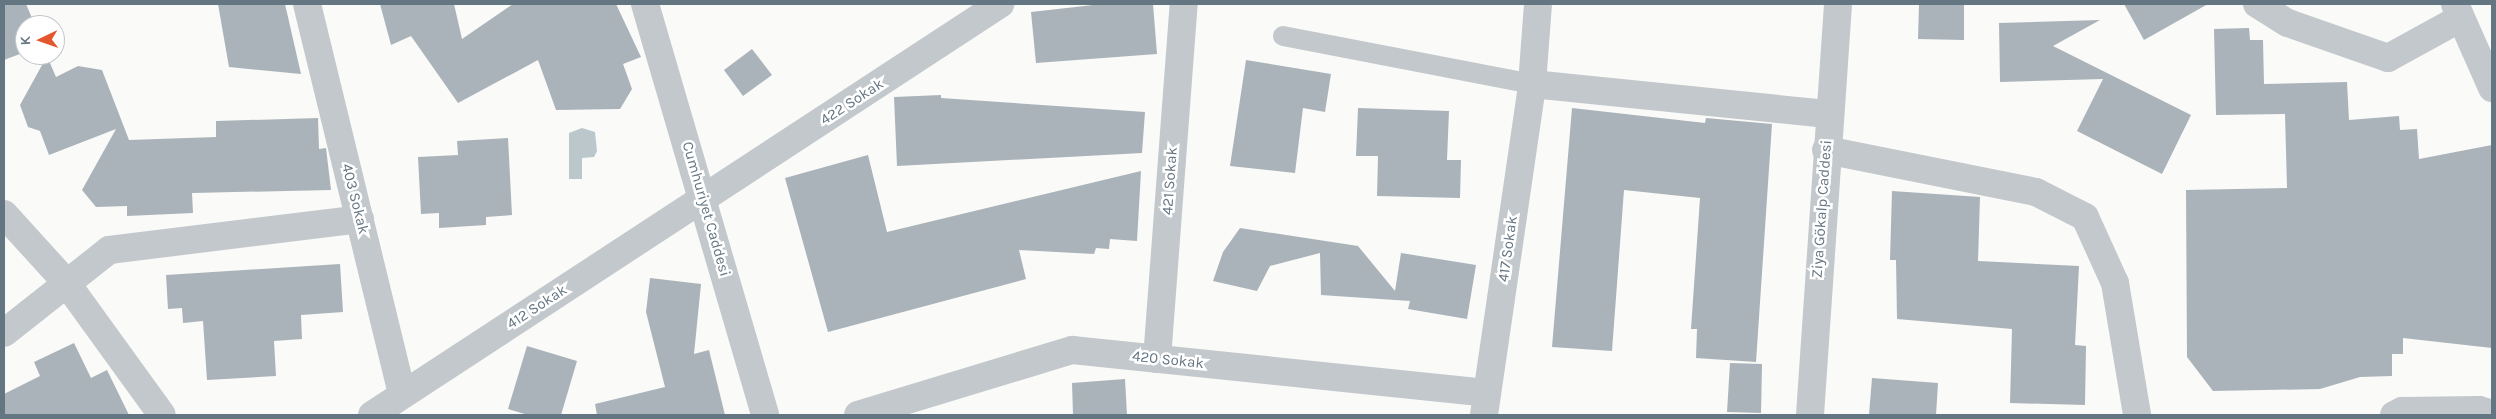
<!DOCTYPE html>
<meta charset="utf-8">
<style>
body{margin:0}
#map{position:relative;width:2496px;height:419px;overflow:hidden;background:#fafaf8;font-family:Karla,sans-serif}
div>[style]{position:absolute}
.water>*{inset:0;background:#bbc7cb}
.building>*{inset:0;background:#aab3b9}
.service>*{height:20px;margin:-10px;padding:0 10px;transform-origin:10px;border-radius:10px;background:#c3c8cc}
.minor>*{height:28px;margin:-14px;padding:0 14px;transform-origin:14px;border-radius:14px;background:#c3c8cc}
.tertiary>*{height:28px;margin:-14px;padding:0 14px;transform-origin:14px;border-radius:14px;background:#c3c8cc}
span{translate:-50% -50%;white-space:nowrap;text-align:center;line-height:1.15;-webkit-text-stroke:5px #fff;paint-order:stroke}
.street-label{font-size:15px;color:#657683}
.frame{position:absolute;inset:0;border:5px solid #657683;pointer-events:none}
.north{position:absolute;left:15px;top:15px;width:50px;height:50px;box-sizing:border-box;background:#fff;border:1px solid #c1c8cd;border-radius:50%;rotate:267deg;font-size:14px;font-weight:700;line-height:20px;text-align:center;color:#657683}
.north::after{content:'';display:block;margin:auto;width:18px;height:22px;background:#e4572e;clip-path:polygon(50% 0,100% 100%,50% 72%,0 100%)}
</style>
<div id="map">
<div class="water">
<div style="clip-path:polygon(582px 128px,595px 132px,597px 151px,594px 157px,582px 158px,582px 179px,569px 179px,569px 133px)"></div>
</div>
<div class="building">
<div style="clip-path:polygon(4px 4px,26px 4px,35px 25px,25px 25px,25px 52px,4px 60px)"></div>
<div style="clip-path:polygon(218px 4px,285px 4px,301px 74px,229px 67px)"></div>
<div style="clip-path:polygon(380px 4px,454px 4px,462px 39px,513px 4px,616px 4px,641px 57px,623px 64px,632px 89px,620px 109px,556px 110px,538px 60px,458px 103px,411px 36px,391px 45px)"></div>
<div style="clip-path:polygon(1102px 4px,1153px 4px,1157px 54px,1036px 63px,1031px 12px)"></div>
<div style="clip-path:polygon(1919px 4px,1964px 4px,1964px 40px,1918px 39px)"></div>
<div style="clip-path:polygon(2124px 4px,2208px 4px,2144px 40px)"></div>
<div style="clip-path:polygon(2100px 20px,2053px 46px,2191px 115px,2162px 174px,2077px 131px,2103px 79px,2000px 82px,1999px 23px)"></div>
<div style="clip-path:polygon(2249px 28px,2250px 40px,2263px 40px,2264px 84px,2347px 82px,2349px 120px,2399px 116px,2400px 130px,2417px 129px,2419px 159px,2492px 145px,2492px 348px,2403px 338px,2403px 354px,2392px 354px,2392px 376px,2360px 377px,2320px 389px,2213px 391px,2187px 357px,2186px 190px,2287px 188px,2285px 114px,2216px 115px,2214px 29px)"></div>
<div style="clip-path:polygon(752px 49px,772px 75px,743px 96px,724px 70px)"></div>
<div style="clip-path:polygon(47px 56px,56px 77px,78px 66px,102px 70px,129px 140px,216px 137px,216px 121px,318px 118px,319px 149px,326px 148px,331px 190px,192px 193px,193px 213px,127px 216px,127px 206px,96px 207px,82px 190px,116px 129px,49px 155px,40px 131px,28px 127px,20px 105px)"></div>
<div style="clip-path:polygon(1246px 60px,1331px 74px,1325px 112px,1303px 108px,1295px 173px,1230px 166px)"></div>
<div style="clip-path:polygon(941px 95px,941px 98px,1145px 112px,1142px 153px,897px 166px,894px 97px)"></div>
<div style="clip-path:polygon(1358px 108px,1449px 111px,1447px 160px,1461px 160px,1460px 198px,1377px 196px,1378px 156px,1356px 156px)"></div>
<div style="clip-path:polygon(1572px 108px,1705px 123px,1706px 118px,1772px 124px,1756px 362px,1696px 358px,1697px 329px,1691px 329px,1700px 198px,1624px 190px,1612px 351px,1552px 347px)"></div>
<div style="clip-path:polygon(508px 138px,512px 215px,486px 217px,486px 225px,439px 228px,439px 213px,421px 214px,418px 157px,458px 155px,457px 141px)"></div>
<div style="clip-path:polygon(868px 155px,887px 232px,1141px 171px,1137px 241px,1110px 239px,1109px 249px,1096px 248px,1094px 254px,1019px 250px,1026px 279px,828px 332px,785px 178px)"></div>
<div style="clip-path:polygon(1892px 191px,1980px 197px,1978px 261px,2079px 266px,2075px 345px,2086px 346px,2085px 405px,2010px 403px,2012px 329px,1897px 319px,1896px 260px,1890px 260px)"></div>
<div style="clip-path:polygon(1240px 228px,1358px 246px,1395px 291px,1401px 253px,1476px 265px,1467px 319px,1408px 309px,1410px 301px,1321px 295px,1320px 253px,1270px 266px,1257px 291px,1213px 281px,1223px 252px)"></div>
<div style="clip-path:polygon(340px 264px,343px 312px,301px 315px,302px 339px,274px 341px,276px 376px,207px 380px,203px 321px,183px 323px,182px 308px,168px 309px,166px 275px)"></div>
<div style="clip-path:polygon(650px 278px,701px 284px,694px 354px,709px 350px,725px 415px,597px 415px,595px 404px,665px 387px,646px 312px)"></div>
<div style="clip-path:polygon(74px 343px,91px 378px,107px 370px,129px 415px,4px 415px,4px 394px,40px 376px,34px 362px)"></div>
<div style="clip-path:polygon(527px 346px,577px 361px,561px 415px,528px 415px,508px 409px)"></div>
<div style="clip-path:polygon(1730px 363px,1762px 364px,1761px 413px,1727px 412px)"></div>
<div style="clip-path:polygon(1872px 378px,1938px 383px,1936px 415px,1869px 415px)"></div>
<div style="clip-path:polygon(1125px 379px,1127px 415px,1073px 415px,1072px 383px)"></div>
</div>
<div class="service">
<div style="left:1283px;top:36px;width:254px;rotate:10.9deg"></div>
</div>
<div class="minor">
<div style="left:307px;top:4px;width:401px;rotate:76.3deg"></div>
<div style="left:2257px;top:4px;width:36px;rotate:32deg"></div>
<div style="left:2288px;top:23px;width:106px;rotate:19.3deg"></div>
<div style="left:2388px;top:58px;width:81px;rotate:-28.8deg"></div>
<div style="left:1532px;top:84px;width:299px;rotate:5.8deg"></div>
<div style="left:1826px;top:150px;width:214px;rotate:11.3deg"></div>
<div style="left:2036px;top:192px;width:55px;rotate:27deg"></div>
<div style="left:2085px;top:217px;width:72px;rotate:65.6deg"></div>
<div style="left:2115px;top:283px;width:134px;rotate:80.5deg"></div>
<div style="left:4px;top:214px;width:91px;rotate:47.7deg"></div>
<div style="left:65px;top:281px;width:165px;rotate:54.1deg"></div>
<div style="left:4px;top:333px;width:134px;rotate:-38.3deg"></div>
<div style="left:109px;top:250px;width:253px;rotate:-7deg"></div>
<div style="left:1157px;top:359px;width:356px;rotate:-85.7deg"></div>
<div style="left:372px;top:415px;width:751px;rotate:-33.2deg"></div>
<div style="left:858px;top:415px;width:224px;rotate:-16.9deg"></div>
<div style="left:1072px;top:350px;width:417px;rotate:5.9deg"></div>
<div style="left:1484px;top:415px;width:334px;rotate:-81.7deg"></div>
<div style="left:1532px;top:84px;width:80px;rotate:-85.7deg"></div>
<div style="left:2394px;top:415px;width:9px;rotate:-27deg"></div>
<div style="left:2402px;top:411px;width:77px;rotate:-0.7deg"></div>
<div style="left:2479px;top:410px;width:14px;rotate:17deg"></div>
</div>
<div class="tertiary">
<div style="left:645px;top:4px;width:428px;rotate:73.7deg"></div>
<div style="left:2455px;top:4px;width:92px;rotate:66.2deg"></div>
<div style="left:1810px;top:415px;width:412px;rotate:-86.1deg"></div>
</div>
<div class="street-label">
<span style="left:852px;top:102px;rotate:-33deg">422 Sokak</span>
<span style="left:1170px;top:181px;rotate:-86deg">421 Sokak</span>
<span style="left:355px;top:199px;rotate:76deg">403 Sokak</span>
<span style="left:706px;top:209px;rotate:74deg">Cumhuriyet Caddesi</span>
<span style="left:1822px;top:209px;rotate:-86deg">Ziya Gökalp Caddesi</span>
<span style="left:1508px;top:249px;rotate:-82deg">417 Sokak</span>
<span style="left:537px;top:307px;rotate:-33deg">412 Sokak</span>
<span style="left:1168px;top:360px;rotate:6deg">420 Sokak</span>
</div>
<div class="frame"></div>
<div class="north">K</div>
</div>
